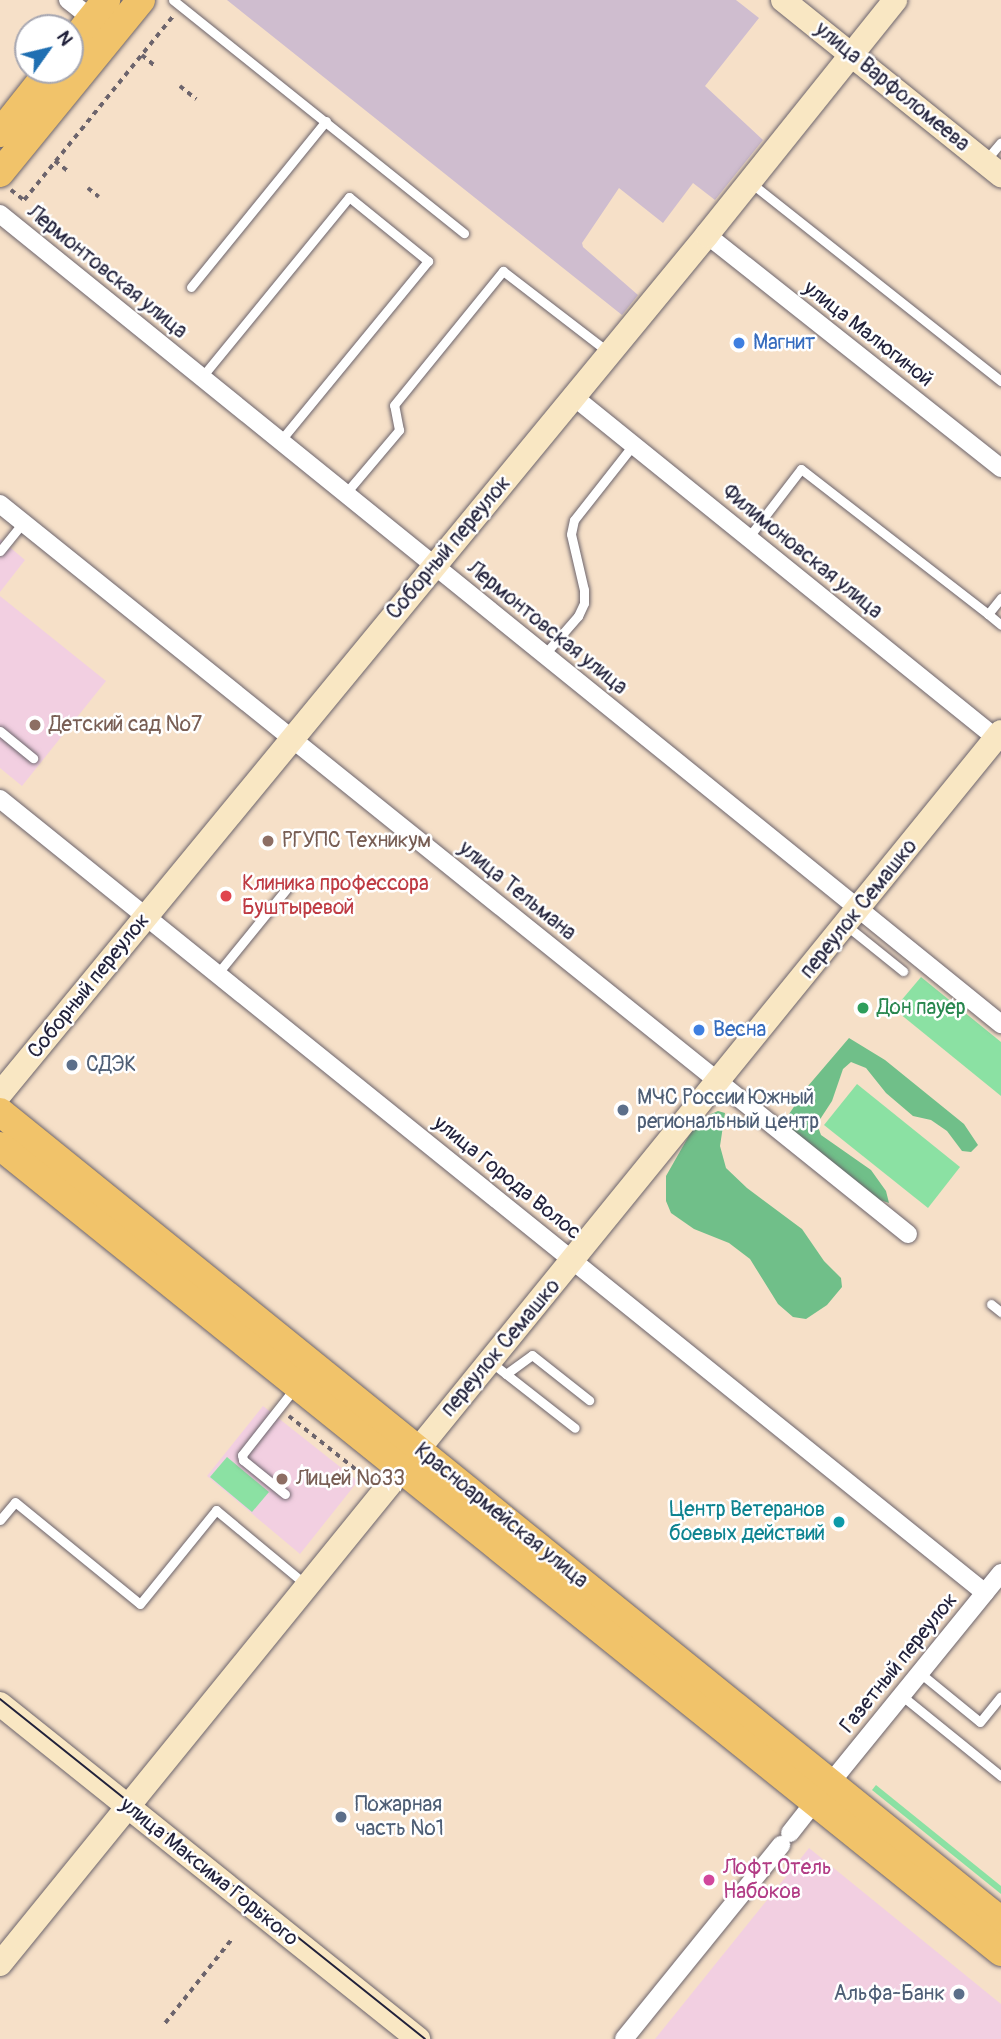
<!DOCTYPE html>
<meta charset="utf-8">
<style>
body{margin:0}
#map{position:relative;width:1001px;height:2039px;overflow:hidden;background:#f6e0c8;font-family:Pangolin,sans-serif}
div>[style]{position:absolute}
.built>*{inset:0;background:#f2cfe1}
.industrial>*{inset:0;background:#cfbdcf}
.green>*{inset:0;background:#8be1a3}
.forest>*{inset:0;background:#70bf89}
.path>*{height:3.5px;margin-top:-1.75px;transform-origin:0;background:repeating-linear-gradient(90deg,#6c646c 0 5px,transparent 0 10px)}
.roads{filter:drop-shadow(0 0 2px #6c646c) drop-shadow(0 0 2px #6c646c)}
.lane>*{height:9px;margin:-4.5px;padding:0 4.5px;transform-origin:4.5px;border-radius:4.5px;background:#fff}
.street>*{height:18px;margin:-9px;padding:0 9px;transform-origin:9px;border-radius:9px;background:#fff}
.secondary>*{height:24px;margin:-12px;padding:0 12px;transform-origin:12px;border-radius:12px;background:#f9e7c3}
.primary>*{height:28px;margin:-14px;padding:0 14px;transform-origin:14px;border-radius:14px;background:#f1c36a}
.tram>*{height:2px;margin:-1px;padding:0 1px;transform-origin:1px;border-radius:1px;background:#22223b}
.dots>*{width:19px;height:19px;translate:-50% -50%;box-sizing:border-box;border:4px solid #fff;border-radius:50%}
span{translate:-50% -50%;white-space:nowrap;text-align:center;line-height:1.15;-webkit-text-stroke:5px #fff;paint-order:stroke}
.street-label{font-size:21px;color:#22223b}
.shop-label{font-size:21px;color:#366cbe}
.left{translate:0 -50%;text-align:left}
.education-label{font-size:21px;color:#785e54}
.health-label{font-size:21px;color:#be3a42}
.leisure-label{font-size:21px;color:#27864d}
.service-label{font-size:21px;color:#4e5e75}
.right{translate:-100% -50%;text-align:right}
.culture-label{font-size:21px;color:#0d838f}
.hotel-label{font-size:21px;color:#b23c85}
.north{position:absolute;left:14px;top:14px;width:70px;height:70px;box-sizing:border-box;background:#fff;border:2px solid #a7a7b1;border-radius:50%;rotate:56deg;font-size:19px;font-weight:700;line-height:28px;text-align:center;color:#22223b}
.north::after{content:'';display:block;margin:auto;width:24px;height:32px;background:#1f6fb2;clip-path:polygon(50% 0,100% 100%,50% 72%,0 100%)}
</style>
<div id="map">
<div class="built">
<div style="clip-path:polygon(0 539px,25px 560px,0 592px)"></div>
<div style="clip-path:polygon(0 596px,106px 681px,22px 786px,0 768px)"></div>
<div style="clip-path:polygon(263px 1406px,358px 1481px,300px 1554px,207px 1476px)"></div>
<div style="clip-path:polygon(809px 1848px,1001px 2004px,1001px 2039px,655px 2039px)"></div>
</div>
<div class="industrial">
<div style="clip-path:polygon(227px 0,736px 0,759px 18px,705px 86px,763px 140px,715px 200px,693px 183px,663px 223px,619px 188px,582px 243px,583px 247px,638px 295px,622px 315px)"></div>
</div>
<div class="green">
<div style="clip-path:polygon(921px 977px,1001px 1042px,1001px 1096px,894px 1009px)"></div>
<div style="clip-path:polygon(857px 1084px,960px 1167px,928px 1208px,824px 1125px)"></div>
<div style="clip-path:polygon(227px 1457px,269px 1492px,252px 1512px,210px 1477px)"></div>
<div style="clip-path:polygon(876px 1785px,1001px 1886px,1001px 1894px,872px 1790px)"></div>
</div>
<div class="forest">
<div style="clip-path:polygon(849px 1038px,885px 1060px,964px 1124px,978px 1145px,971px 1152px,962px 1151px,947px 1131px,931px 1120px,913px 1116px,886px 1093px,866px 1068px,851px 1062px,843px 1069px,832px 1101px,817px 1124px,821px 1135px,871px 1170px,886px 1191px,889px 1203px,877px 1199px,786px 1129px,787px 1117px,808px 1086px)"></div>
<div style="clip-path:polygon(718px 1111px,725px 1113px,720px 1146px,726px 1168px,747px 1188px,802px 1229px,824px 1261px,841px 1278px,842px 1287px,827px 1305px,806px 1319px,793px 1317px,778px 1304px,750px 1259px,729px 1243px,694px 1229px,671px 1213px,666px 1201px,666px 1176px,695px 1125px,704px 1117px)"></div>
</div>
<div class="path">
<div style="left:142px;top:55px;width:17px;rotate:40deg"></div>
<div style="left:180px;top:86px;width:21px;rotate:39deg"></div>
<div style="left:55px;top:161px;width:18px;rotate:38deg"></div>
<div style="left:88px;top:188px;width:14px;rotate:39deg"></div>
<div style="left:11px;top:190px;width:16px;rotate:38deg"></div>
<div style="left:24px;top:200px;width:238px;rotate:-51deg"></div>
<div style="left:289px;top:1416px;width:101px;rotate:38.6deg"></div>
<div style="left:165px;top:2023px;width:106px;rotate:-51.5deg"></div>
</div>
<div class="roads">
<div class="lane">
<div style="left:173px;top:0;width:373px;rotate:38.7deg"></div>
<div style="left:986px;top:160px;width:23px;rotate:-50deg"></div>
<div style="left:751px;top:183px;width:319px;rotate:38.4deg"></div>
<div style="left:191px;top:287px;width:214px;rotate:-50.9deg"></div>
<div style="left:201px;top:378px;width:234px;rotate:-50.7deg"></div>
<div style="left:349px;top:197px;width:102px;rotate:39deg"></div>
<div style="left:428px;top:261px;width:233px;rotate:129.4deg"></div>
<div style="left:345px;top:494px;width:84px;rotate:-49.8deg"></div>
<div style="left:399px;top:430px;width:25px;rotate:-101deg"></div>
<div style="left:394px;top:405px;width:173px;rotate:-50.9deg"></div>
<div style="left:503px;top:271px;width:133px;rotate:37.6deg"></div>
<div style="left:748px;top:538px;width:87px;rotate:-52.5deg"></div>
<div style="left:801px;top:469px;width:237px;rotate:37.8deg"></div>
<div style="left:988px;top:614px;width:21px;rotate:-51deg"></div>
<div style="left:0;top:551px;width:36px;rotate:-51deg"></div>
<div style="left:988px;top:614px;width:17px;rotate:40deg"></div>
<div style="left:544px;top:655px;width:52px;rotate:-48.9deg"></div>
<div style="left:578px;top:616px;width:14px;rotate:-65deg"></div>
<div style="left:584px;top:603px;width:13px;rotate:-90deg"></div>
<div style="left:584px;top:590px;width:57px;rotate:-103.1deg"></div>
<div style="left:571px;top:534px;width:14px;rotate:-78deg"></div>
<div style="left:574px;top:520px;width:95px;rotate:-51.8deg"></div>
<div style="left:0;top:731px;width:43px;rotate:39.3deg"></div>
<div style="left:847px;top:926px;width:72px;rotate:38.8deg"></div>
<div style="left:218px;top:973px;width:111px;rotate:-50.9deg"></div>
<div style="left:991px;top:1304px;width:13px;rotate:39deg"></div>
<div style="left:492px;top:1363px;width:105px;rotate:38.1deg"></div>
<div style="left:506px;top:1374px;width:32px;rotate:-36deg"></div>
<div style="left:532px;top:1355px;width:73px;rotate:38.3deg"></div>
<div style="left:285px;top:1494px;width:54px;rotate:-141deg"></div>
<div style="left:243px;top:1460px;width:5px;rotate:-101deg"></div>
<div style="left:242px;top:1455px;width:84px;rotate:-51.8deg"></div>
<div style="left:0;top:1520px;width:23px;rotate:-50deg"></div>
<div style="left:15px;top:1502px;width:161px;rotate:39.2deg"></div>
<div style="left:140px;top:1604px;width:121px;rotate:-51deg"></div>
<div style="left:216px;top:1510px;width:116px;rotate:39.7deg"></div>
<div style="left:920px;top:1673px;width:77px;rotate:39.2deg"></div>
<div style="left:980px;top:1722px;width:33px;rotate:-51deg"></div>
<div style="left:901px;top:1695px;width:129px;rotate:39deg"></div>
</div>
<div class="street">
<div style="left:68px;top:0;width:29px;rotate:38deg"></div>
<div style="left:0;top:214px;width:1288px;rotate:38.98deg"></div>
<div style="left:707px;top:235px;width:375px;rotate:38.4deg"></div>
<div style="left:574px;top:397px;width:549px;rotate:38.94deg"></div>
<div style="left:0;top:504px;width:1165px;rotate:38.8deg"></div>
<div style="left:0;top:799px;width:1265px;rotate:38.87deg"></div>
<div style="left:832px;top:1781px;width:268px;rotate:-50.9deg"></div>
<div style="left:790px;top:1833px;width:42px;rotate:-51.8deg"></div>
<div style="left:624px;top:2039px;width:250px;rotate:-51deg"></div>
</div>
<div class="secondary">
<div style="left:783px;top:0;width:280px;rotate:38.8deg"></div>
<div style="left:0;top:1094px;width:1113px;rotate:-50.54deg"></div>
<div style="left:707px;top:235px;width:301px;rotate:-51.3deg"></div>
<div style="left:0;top:1704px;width:536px;rotate:38.71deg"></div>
<div style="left:0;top:1964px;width:1587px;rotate:-50.91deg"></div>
</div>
<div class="primary">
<div style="left:70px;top:45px;width:58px;rotate:-51.3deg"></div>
<div style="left:0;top:133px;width:80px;rotate:-51.6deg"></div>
<div style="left:0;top:173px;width:223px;rotate:-50.8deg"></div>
<div style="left:0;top:1112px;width:1287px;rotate:38.94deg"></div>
<div style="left:0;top:1146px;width:1285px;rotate:38.84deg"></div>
</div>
</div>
<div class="tram">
<div style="left:0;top:1699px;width:544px;rotate:38.66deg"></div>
</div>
<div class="dots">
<div style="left:739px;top:343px;background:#3f7fe0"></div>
<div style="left:35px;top:725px;background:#8d6e63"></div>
<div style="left:268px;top:841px;background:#8d6e63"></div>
<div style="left:226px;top:896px;background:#e0444e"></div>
<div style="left:863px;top:1008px;background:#2e9e5b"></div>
<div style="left:699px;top:1030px;background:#3f7fe0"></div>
<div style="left:72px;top:1065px;background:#5c6f8a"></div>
<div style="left:623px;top:1110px;background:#5c6f8a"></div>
<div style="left:282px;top:1479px;background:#8d6e63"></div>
<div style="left:839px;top:1522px;background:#0f9aa8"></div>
<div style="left:341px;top:1817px;background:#5c6f8a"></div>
<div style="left:709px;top:1880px;background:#d1479c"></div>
<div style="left:959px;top:1994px;background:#5c6f8a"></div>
</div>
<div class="street-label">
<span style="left:892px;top:87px;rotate:39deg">улица Варфоломеева</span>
<span style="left:107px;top:272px;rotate:39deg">Лермонтовская улица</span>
<span style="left:868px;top:334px;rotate:38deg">улица Малюгиной</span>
<span style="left:449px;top:548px;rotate:-50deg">Соборный переулок</span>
<span style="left:802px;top:552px;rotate:39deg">Филимоновская улица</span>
<span style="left:547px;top:628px;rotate:39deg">Лермонтовская улица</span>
<span style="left:517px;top:891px;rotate:39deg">улица Тельмана</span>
<span style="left:859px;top:909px;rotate:-51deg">переулок Семашко</span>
<span style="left:89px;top:986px;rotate:-51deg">Соборный переулок</span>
<span style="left:507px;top:1178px;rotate:39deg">улица Города Волос</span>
<span style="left:501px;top:1348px;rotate:-50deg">переулок Семашко</span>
<span style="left:501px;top:1516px;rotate:39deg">Красноармейская улица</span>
<span style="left:899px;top:1663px;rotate:-51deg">Газетный переулок</span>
<span style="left:209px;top:1872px;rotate:39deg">улица Максима Горького</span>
</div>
<div class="shop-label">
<span class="left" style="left:753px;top:343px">Магнит</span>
<span class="left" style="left:713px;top:1030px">Весна</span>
</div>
<div class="education-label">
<span class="left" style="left:49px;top:725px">Детский сад №7</span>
<span class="left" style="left:282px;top:841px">РГУПС Техникум</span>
<span class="left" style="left:296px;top:1479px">Лицей №33</span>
</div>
<div class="health-label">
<span class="left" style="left:242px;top:896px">Клиника профессора<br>Буштыревой</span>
</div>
<div class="leisure-label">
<span class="left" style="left:877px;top:1008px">Дон пауер</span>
</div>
<div class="service-label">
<span class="left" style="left:86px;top:1065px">СДЭК</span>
<span class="left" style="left:637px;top:1110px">МЧС России Южный<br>региональный центр</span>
<span class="left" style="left:355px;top:1817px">Пожарная<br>часть №1</span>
<span class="right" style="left:945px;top:1994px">Альфа-Банк</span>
</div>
<div class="culture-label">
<span class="right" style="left:825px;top:1522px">Центр Ветеранов<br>боевых действий</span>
</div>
<div class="hotel-label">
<span class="left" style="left:723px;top:1880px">Лофт Отель<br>Набоков</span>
</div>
<div class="north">N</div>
</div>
